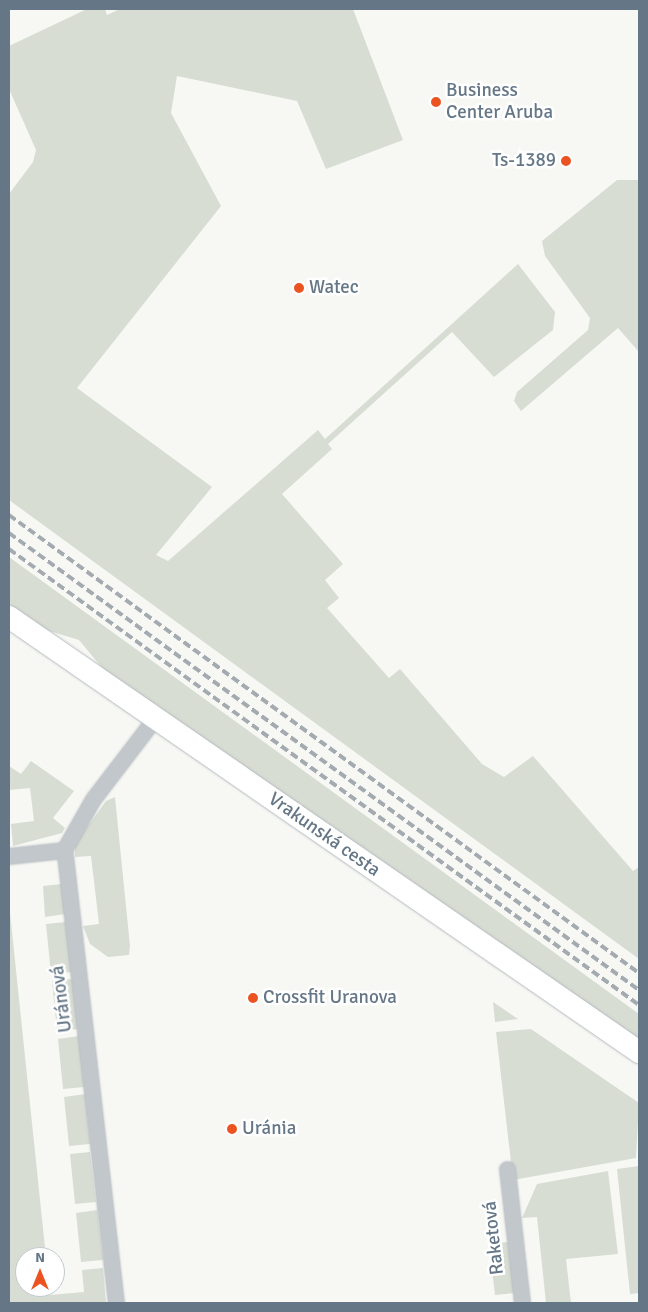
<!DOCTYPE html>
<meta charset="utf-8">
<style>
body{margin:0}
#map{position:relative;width:648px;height:1312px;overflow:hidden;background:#f7f8f4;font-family:Signika,sans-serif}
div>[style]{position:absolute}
.green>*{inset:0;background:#d7ddd3}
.roads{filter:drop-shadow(0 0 1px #b5babf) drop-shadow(0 0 1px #b5babf)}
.minor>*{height:15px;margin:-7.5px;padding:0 7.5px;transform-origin:7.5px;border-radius:7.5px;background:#c2c7cb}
.secondary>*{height:22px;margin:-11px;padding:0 11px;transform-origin:11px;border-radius:11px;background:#fff}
.rail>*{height:4px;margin-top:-2px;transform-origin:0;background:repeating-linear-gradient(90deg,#a3aab0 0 8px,transparent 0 12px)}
.dots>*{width:14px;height:14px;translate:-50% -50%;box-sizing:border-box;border:2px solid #fff;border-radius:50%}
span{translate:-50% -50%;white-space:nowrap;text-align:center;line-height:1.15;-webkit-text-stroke:5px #fff;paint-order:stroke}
.poi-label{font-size:19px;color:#657787}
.left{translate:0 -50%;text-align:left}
.right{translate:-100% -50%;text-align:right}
.street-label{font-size:19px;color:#657787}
.frame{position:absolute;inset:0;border:10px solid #657787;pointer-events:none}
.north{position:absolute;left:15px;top:1247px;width:50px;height:50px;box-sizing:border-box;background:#fff;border:1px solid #c1c9cf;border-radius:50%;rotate:0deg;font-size:14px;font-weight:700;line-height:20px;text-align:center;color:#657787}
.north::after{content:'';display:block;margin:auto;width:18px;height:22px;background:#eb5421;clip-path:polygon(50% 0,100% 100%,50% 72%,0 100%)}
</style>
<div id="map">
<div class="green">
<div style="clip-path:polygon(87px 9px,105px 9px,107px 15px,120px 9px,353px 9px,403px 140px,326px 169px,297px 101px,177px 76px,171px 113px,221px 206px,77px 388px,212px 487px,156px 555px,168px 561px,318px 430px,325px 439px,518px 264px,555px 312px,553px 330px,494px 377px,452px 332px,328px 444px,332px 449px,282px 494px,343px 564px,325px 580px,339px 598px,327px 608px,389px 678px,400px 669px,482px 764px,504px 777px,533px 756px,633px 871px,639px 867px,639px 959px,9px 500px,9px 194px,33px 162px,36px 150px,9px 89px,9px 46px)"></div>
<div style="clip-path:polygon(617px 180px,639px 180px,639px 352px,618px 328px,521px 411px,514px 401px,517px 392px,588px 330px,590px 318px,545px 256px,542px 241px)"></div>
<div style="clip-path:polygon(9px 557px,639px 1014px,639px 1040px,103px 669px,79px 640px,46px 630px,9px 604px)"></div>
<div style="clip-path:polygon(31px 761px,74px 791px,53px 818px,65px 828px,62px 833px,13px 846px,11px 824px,34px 821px,30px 788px,9px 790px,9px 766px,21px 774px)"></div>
<div style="clip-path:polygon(115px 797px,130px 946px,129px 955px,108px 957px,90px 944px,83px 926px,99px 924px,91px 856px,75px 857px,75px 844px,106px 801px)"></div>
<div style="clip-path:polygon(62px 884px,65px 914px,45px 917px,43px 886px)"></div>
<div style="clip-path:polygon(9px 903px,46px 1257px,25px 1257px,25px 1287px,49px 1287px,50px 1295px,84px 1292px,82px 1270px,103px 1268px,106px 1303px,9px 1303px)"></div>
<div style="clip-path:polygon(66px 922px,72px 972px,51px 974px,46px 924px)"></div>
<div style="clip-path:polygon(72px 979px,78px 1029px,57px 1031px,52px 981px)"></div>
<div style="clip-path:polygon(493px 1002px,518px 1019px,495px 1022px)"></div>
<div style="clip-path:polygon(531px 1029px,639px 1103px,636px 1158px,513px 1180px,496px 1032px)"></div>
<div style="clip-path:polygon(79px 1036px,84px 1087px,63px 1089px,58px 1039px)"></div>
<div style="clip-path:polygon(85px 1094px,90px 1144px,69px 1146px,64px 1097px)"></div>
<div style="clip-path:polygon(90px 1152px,96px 1202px,75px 1204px,70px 1154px)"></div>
<div style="clip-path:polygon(639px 1166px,639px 1293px,630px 1294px,617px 1169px)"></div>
<div style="clip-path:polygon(608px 1171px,618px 1254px,566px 1259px,571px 1303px,546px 1303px,537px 1217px,522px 1218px,537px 1184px)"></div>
<div style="clip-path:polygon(97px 1210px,103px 1260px,81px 1262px,76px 1213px)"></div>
<div style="clip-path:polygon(508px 1242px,514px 1293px,495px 1295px,489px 1244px)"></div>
</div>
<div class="roads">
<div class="minor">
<div style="left:9px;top:856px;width:55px;rotate:-6.2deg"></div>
<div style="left:507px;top:1169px;width:135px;rotate:83.6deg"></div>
<div style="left:116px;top:1303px;width:456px;rotate:-96.5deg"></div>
<div style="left:64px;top:850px;width:59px;rotate:-60.4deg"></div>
<div style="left:93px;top:799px;width:102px;rotate:-52.6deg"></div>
</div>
<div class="secondary">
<div style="left:9px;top:617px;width:766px;rotate:34.62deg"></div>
</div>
</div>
<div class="rail">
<div style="left:9px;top:515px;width:779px;rotate:36.02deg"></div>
<div style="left:9px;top:533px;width:778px;rotate:35.96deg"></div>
<div style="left:9px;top:549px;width:778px;rotate:35.9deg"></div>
</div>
<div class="dots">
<div style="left:436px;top:102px;background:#eb5421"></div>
<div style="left:566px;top:161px;background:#eb5421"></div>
<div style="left:299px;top:288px;background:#eb5421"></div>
<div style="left:253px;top:998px;background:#eb5421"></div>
<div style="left:232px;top:1129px;background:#eb5421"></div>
</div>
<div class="poi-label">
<span class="left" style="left:446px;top:102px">Business<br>Center Aruba</span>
<span class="right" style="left:556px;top:161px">Ts-1389</span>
<span class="left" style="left:309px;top:288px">Watec</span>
<span class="left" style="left:263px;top:998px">Crossfit Uranova</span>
<span class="left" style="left:242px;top:1129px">Uránia</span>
</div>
<div class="street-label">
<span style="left:324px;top:835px;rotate:35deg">Vrakunská cesta</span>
<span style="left:62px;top:999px;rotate:-97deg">Uránová</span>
<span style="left:494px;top:1238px;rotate:-96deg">Raketová</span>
</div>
<div class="frame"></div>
<div class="north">N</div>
</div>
